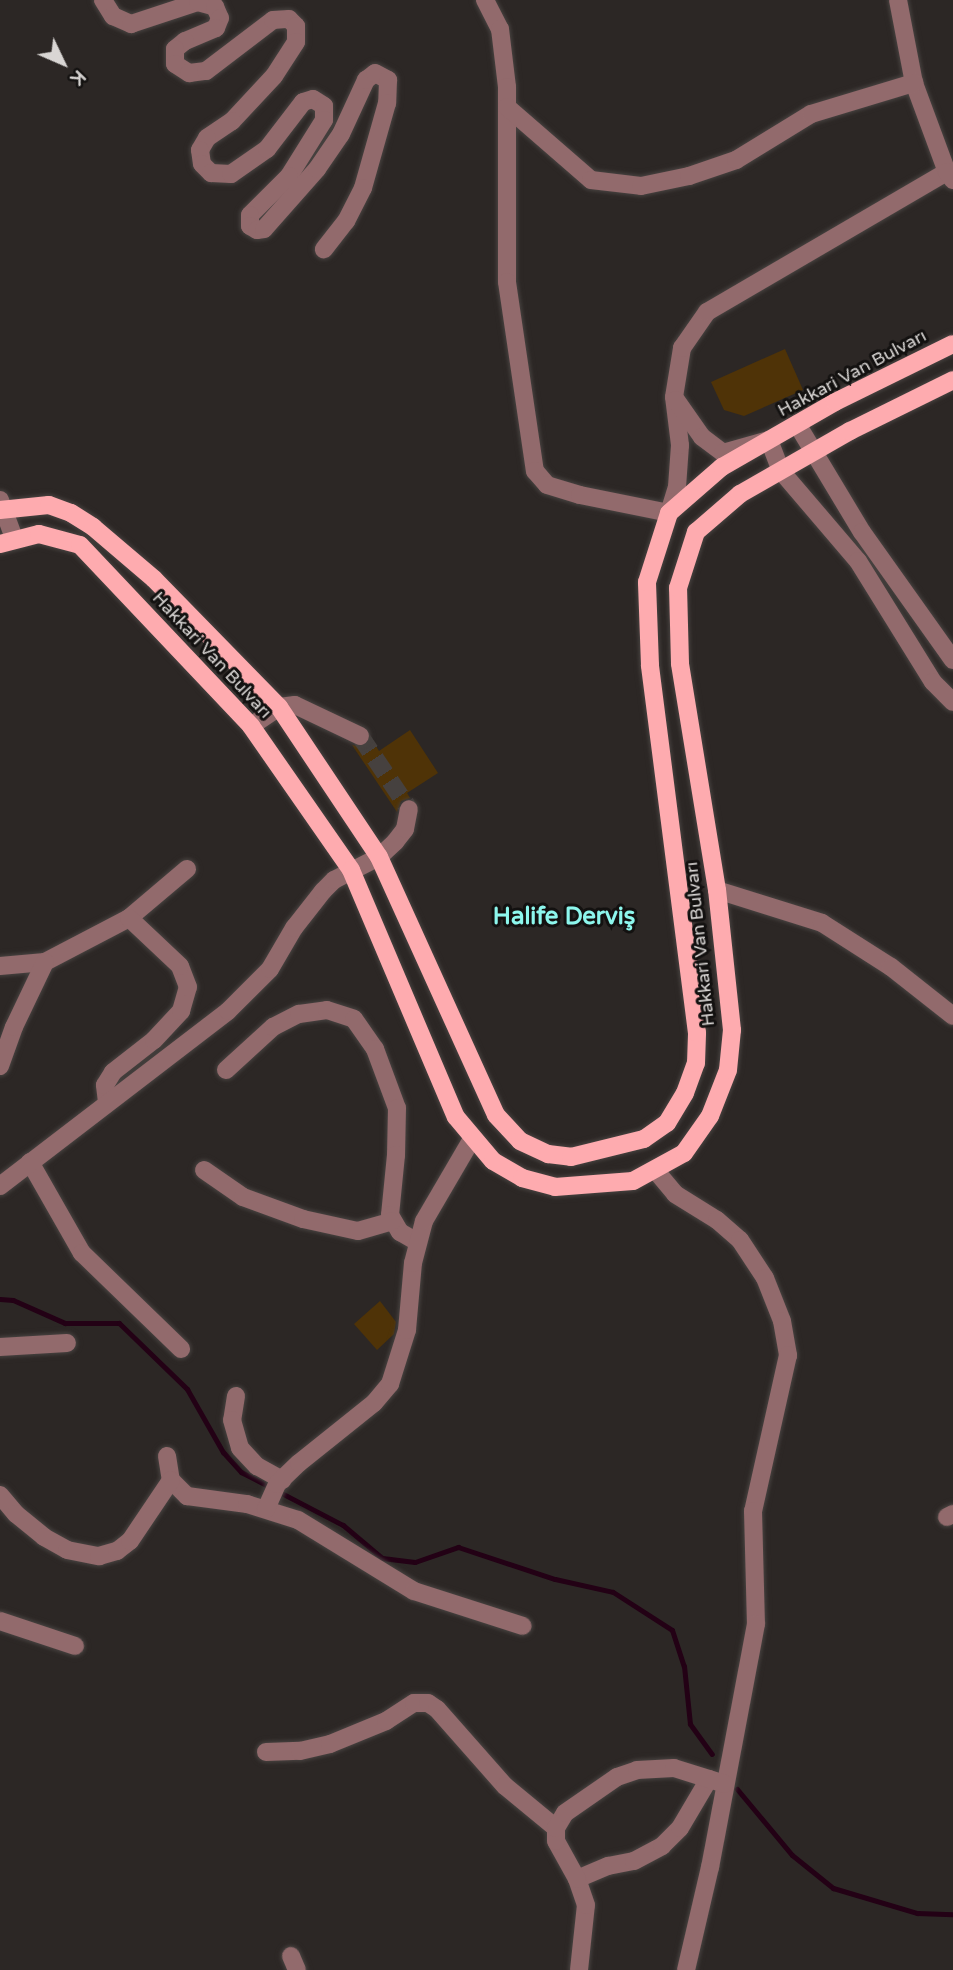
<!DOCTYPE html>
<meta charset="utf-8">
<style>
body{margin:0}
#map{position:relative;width:953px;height:1970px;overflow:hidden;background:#2c2725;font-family:"Varela Round",sans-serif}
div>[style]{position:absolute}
.stream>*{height:5px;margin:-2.5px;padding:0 2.5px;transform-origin:2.5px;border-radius:2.5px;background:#230115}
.building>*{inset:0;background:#4f3307}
.minor-tunnel>*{height:18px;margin-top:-9px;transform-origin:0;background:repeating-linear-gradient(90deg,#46413f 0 18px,transparent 0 27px)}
.roads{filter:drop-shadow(0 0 2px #484341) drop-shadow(0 0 2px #484341)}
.minor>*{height:18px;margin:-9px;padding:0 9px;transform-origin:9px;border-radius:9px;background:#926a6c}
.major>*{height:18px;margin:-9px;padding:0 9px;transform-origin:9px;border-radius:9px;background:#feabaf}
span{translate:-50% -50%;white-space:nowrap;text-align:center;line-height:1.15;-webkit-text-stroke:6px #131110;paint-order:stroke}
.street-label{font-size:18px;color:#d9d6d4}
.district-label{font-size:24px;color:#8df7ed;font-weight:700}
.north{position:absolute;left:28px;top:28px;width:70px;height:70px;-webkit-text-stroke:5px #131110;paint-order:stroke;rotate:134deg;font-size:19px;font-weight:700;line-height:28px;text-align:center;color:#d9d6d4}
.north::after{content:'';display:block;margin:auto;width:24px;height:32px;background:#d9d6d4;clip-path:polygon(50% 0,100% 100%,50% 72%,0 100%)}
</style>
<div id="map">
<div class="stream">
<div style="left:0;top:1299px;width:13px;rotate:4deg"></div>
<div style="left:13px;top:1300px;width:57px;rotate:23.9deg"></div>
<div style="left:65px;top:1323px;width:54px"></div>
<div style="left:119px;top:1323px;width:95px;rotate:44.1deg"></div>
<div style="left:187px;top:1389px;width:73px;rotate:60.3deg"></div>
<div style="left:223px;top:1452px;width:27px;rotate:48deg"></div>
<div style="left:241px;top:1472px;width:115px;rotate:27.5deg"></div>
<div style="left:343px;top:1525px;width:51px;rotate:40.2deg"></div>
<div style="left:382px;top:1558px;width:33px;rotate:7deg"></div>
<div style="left:415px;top:1562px;width:46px;rotate:-19.2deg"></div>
<div style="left:458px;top:1547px;width:102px;rotate:18.3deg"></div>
<div style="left:555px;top:1579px;width:59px;rotate:12.6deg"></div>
<div style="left:613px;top:1592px;width:70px;rotate:32.8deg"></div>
<div style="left:672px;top:1630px;width:38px;rotate:72deg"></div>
<div style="left:684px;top:1666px;width:58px;rotate:84.1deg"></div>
<div style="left:690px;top:1724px;width:37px;rotate:54deg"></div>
<div style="left:737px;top:1789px;width:86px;rotate:50.2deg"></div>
<div style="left:792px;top:1855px;width:53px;rotate:38.8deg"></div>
<div style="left:833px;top:1888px;width:88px;rotate:16.6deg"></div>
<div style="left:917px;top:1913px;width:36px;rotate:2deg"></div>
</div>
<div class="building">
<div style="clip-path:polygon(785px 349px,803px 390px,744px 416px,724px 410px,711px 382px)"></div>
<div style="clip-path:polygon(410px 730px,438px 773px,407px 793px,410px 798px,401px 801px,397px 812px,352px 745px,362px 747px,371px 738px,379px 751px)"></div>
<div style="clip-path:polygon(380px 1301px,396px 1322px,394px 1334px,377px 1350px,354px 1324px)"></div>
</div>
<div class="minor-tunnel">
<div style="left:360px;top:736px;width:88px;rotate:56.1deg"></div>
</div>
<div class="roads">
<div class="minor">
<div style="left:103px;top:0;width:19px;rotate:58deg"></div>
<div style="left:113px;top:16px;width:20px;rotate:24deg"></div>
<div style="left:131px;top:24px;width:71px;rotate:-18.2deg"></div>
<div style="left:198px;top:2px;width:18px;rotate:16deg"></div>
<div style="left:215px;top:7px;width:12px;rotate:66deg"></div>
<div style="left:220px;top:18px;width:11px;rotate:112deg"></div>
<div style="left:216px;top:28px;width:34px;rotate:157deg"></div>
<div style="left:185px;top:41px;width:13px;rotate:141deg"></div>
<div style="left:175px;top:49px;width:15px;rotate:90deg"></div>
<div style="left:175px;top:64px;width:17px;rotate:33deg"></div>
<div style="left:189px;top:73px;width:17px;rotate:-7deg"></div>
<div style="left:206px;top:71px;width:84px;rotate:-37.3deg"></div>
<div style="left:273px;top:20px;width:16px;rotate:-4deg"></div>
<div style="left:289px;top:19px;width:10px;rotate:45deg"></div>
<div style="left:296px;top:26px;width:16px;rotate:90deg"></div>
<div style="left:296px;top:42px;width:40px;rotate:122.9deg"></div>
<div style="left:274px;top:76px;width:62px;rotate:133deg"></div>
<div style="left:232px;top:121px;width:30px;rotate:146deg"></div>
<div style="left:207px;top:138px;width:14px;rotate:120deg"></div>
<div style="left:200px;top:150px;width:14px;rotate:82deg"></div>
<div style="left:202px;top:164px;width:13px;rotate:45deg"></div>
<div style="left:211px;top:173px;width:20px;rotate:3deg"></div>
<div style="left:231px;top:174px;width:44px;rotate:-34.8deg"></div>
<div style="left:267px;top:149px;width:59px;rotate:-52.5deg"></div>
<div style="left:303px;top:102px;width:10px;rotate:-17deg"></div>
<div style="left:313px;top:99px;width:13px;rotate:32deg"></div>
<div style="left:324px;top:106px;width:14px;rotate:90deg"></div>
<div style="left:324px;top:120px;width:66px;rotate:122deg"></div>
<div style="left:289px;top:176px;width:55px;rotate:135deg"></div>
<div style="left:250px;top:215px;width:11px;rotate:90deg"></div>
<div style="left:250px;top:226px;width:8px;rotate:30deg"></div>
<div style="left:257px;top:230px;width:7px;rotate:-8deg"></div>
<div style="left:264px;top:229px;width:80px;rotate:-48.5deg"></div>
<div style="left:317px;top:169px;width:42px;rotate:-55.6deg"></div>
<div style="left:341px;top:134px;width:60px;rotate:-65.2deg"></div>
<div style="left:366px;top:80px;width:11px;rotate:-38deg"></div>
<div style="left:375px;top:73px;width:15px;rotate:28deg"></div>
<div style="left:388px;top:80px;width:23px;rotate:92deg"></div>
<div style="left:387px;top:103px;width:88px;rotate:105.8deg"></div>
<div style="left:363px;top:188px;width:37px;rotate:117deg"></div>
<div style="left:346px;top:221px;width:36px;rotate:128deg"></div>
<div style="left:485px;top:0;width:33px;rotate:63deg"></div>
<div style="left:500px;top:29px;width:58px;rotate:83.1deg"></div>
<div style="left:507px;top:87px;width:195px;rotate:90deg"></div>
<div style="left:507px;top:282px;width:191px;rotate:81.6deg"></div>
<div style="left:535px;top:471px;width:18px;rotate:49deg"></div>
<div style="left:547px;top:485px;width:34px;rotate:17deg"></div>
<div style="left:580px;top:495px;width:91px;rotate:11.4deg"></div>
<div style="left:669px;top:513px;width:27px;rotate:-73deg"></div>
<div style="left:677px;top:487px;width:42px;rotate:-85.9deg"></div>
<div style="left:680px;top:445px;width:48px;rotate:-97.1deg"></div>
<div style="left:674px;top:397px;width:50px;rotate:-80.7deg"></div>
<div style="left:682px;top:348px;width:44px;rotate:-55.2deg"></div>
<div style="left:707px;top:312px;width:278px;rotate:-30.3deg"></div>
<div style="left:898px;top:0;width:85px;rotate:79.1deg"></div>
<div style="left:914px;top:83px;width:95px;rotate:69.7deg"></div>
<div style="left:947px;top:172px;width:10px;rotate:53deg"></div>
<div style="left:507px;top:107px;width:111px;rotate:41deg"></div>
<div style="left:591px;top:180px;width:50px;rotate:6.8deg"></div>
<div style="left:641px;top:186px;width:49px;rotate:-11.8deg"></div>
<div style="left:689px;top:176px;width:50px;rotate:-18.8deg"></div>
<div style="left:736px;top:160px;width:88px;rotate:-31.5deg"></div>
<div style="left:811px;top:114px;width:108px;rotate:-16.8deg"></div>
<div style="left:676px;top:400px;width:45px;rotate:54.9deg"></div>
<div style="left:702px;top:437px;width:26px;rotate:37deg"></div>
<div style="left:723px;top:453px;width:48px;rotate:-15.8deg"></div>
<div style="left:769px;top:440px;width:33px;rotate:69deg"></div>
<div style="left:781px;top:471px;width:118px;rotate:49.5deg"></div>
<div style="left:858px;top:561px;width:142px;rotate:58.2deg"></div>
<div style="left:933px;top:682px;width:28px;rotate:45deg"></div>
<div style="left:797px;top:424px;width:126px;rotate:59deg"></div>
<div style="left:862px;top:532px;width:157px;rotate:54.6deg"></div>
<div style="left:0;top:500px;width:40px;rotate:69.8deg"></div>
<div style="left:251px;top:726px;width:34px;rotate:-34deg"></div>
<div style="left:279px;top:707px;width:16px;rotate:-7deg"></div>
<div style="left:295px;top:705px;width:72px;rotate:25.5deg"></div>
<div style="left:717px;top:890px;width:110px;rotate:17.4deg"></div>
<div style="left:822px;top:923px;width:82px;rotate:32.5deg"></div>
<div style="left:891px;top:967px;width:79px;rotate:38.3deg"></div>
<div style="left:0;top:966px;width:45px;rotate:-5.1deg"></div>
<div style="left:45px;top:962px;width:95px;rotate:-27.6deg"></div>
<div style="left:129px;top:918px;width:76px;rotate:-40.2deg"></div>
<div style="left:0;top:1066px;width:41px;rotate:-70.3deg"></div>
<div style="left:14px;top:1027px;width:72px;rotate:-64.5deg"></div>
<div style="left:226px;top:1070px;width:64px;rotate:-42.5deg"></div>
<div style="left:273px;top:1027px;width:29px;rotate:-27deg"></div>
<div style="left:299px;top:1014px;width:28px;rotate:-8deg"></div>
<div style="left:327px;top:1010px;width:28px;rotate:18deg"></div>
<div style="left:354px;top:1019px;width:37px;rotate:55deg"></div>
<div style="left:375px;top:1049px;width:63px;rotate:69.6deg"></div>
<div style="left:397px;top:1108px;width:47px;rotate:91.2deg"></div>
<div style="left:396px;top:1155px;width:60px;rotate:95.7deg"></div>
<div style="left:390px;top:1215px;width:20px;rotate:60deg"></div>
<div style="left:400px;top:1232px;width:20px;rotate:30deg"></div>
<div style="left:107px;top:1102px;width:17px;rotate:-97deg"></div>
<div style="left:105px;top:1085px;width:15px;rotate:-58deg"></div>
<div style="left:113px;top:1072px;width:52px;rotate:-38deg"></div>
<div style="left:154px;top:1040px;width:40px;rotate:-47deg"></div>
<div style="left:181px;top:1011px;width:25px;rotate:-74deg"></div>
<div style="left:188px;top:987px;width:22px;rotate:-111deg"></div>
<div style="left:180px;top:966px;width:70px;rotate:-136.7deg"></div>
<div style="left:30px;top:1162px;width:105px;rotate:60.3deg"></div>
<div style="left:82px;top:1253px;width:138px;rotate:44.1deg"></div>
<div style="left:204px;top:1170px;width:47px;rotate:34.7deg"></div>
<div style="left:243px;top:1197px;width:64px;rotate:20.1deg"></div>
<div style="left:303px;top:1219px;width:56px;rotate:12.3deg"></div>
<div style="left:358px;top:1231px;width:35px;rotate:-16deg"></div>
<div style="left:656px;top:1171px;width:30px;rotate:50deg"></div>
<div style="left:675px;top:1194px;width:49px;rotate:31.8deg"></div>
<div style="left:717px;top:1220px;width:30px;rotate:41deg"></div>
<div style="left:740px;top:1240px;width:45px;rotate:56.7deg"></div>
<div style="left:765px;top:1278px;width:46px;rotate:68.4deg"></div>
<div style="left:782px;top:1321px;width:35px;rotate:80deg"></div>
<div style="left:788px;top:1355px;width:160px;rotate:102.6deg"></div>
<div style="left:753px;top:1511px;width:113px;rotate:88.5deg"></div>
<div style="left:756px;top:1624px;width:247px;rotate:100.7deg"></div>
<div style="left:710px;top:1867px;width:106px;rotate:103.1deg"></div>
<div style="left:0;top:1186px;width:287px;rotate:-37.5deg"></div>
<div style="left:228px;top:1011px;width:59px;rotate:-45deg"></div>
<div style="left:270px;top:969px;width:48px;rotate:-59.7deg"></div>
<div style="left:294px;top:928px;width:47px;rotate:-51.9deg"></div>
<div style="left:323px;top:891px;width:16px;rotate:-45deg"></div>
<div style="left:334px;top:880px;width:51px;rotate:-27.1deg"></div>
<div style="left:379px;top:857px;width:22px;rotate:-43deg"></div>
<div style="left:395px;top:842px;width:16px;rotate:-52deg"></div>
<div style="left:405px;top:829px;width:20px;rotate:-79deg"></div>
<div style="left:0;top:1347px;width:67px;rotate:-3.4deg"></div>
<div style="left:236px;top:1396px;width:24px;rotate:99deg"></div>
<div style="left:232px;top:1420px;width:29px;rotate:74deg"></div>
<div style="left:240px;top:1448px;width:25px;rotate:47deg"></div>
<div style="left:257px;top:1466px;width:29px;rotate:29deg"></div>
<div style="left:167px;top:1456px;width:24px;rotate:81deg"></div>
<div style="left:171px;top:1480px;width:23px;rotate:45deg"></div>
<div style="left:187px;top:1496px;width:61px;rotate:7.6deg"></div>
<div style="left:247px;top:1504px;width:53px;rotate:17.4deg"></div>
<div style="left:298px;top:1520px;width:136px;rotate:31.5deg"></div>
<div style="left:414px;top:1591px;width:114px;rotate:17.8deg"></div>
<div style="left:0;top:1495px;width:25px;rotate:50deg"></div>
<div style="left:16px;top:1514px;width:36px;rotate:39deg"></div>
<div style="left:44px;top:1537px;width:26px;rotate:29deg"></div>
<div style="left:67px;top:1550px;width:33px;rotate:11deg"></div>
<div style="left:99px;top:1556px;width:19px;rotate:-16deg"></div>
<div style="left:117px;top:1551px;width:16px;rotate:-38deg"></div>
<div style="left:130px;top:1541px;width:73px;rotate:-56.1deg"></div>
<div style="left:266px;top:1509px;width:27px;rotate:-66deg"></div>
<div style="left:277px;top:1484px;width:30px;rotate:-44deg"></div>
<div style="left:299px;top:1463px;width:96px;rotate:-38.7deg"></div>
<div style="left:374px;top:1403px;width:25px;rotate:-50deg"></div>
<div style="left:390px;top:1384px;width:57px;rotate:-72.5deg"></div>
<div style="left:407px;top:1330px;width:67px;rotate:-84.9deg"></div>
<div style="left:413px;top:1263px;width:43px;rotate:-75.3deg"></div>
<div style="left:424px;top:1221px;width:95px;rotate:-59.7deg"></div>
<div style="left:947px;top:1517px;width:7px;rotate:-27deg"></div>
<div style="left:0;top:1621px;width:79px;rotate:18.4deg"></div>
<div style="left:266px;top:1752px;width:34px;rotate:-2deg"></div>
<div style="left:300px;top:1751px;width:31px;rotate:-13deg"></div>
<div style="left:330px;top:1744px;width:61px;rotate:-22.3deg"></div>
<div style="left:386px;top:1721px;width:33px;rotate:-33deg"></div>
<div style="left:414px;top:1703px;width:14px"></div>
<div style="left:428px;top:1703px;width:11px;rotate:34deg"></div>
<div style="left:437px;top:1709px;width:103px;rotate:48.6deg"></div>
<div style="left:505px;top:1786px;width:66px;rotate:39.5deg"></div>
<div style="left:577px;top:1879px;width:34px;rotate:-23deg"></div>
<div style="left:608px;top:1866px;width:26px;rotate:-11deg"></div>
<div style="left:634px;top:1861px;width:32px;rotate:-28deg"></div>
<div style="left:662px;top:1846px;width:25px;rotate:-45deg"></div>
<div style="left:680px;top:1828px;width:57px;rotate:-59.4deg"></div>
<div style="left:291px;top:1956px;width:15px;rotate:67deg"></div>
<div style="left:579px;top:1970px;width:65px;rotate:-83.9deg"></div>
<div style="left:586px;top:1905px;width:28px;rotate:-109deg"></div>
<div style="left:577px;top:1879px;width:43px;rotate:-118.9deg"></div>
<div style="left:556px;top:1841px;width:13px;rotate:-90deg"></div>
<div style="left:556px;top:1828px;width:17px;rotate:-59deg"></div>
<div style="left:565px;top:1813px;width:63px;rotate:-34.7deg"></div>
<div style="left:617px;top:1777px;width:21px;rotate:-19deg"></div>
<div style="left:637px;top:1770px;width:37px;rotate:-3deg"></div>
<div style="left:674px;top:1768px;width:53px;rotate:17.4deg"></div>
</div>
<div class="major">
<div style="left:0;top:510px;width:49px;rotate:-5.8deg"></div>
<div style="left:49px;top:505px;width:23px;rotate:20deg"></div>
<div style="left:71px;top:513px;width:26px;rotate:32deg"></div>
<div style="left:93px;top:527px;width:80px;rotate:40.4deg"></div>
<div style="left:154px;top:579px;width:179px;rotate:45.7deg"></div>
<div style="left:279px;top:707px;width:180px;rotate:56.3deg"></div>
<div style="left:379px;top:857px;width:283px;rotate:65.6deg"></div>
<div style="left:496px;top:1115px;width:35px;rotate:47deg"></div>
<div style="left:520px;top:1141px;width:31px;rotate:25deg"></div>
<div style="left:548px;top:1154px;width:23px;rotate:7deg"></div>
<div style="left:571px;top:1157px;width:75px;rotate:-13.9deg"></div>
<div style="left:644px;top:1139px;width:28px;rotate:-35deg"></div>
<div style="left:667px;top:1123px;width:35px;rotate:-59deg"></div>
<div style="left:685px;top:1093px;width:32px;rotate:-70deg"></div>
<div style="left:696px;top:1063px;width:30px;rotate:-88deg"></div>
<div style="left:697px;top:1033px;width:371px;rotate:-97.3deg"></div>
<div style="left:650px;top:665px;width:83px;rotate:-92.1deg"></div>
<div style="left:647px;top:582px;width:72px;rotate:-72.3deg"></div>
<div style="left:669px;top:513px;width:70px;rotate:-41deg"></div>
<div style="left:722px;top:467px;width:130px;rotate:-29.9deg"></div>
<div style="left:835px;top:402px;width:131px;rotate:-26.2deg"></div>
<div style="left:0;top:544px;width:40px;rotate:-14.4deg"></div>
<div style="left:39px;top:534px;width:42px;rotate:15deg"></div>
<div style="left:80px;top:545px;width:249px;rotate:46.6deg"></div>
<div style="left:251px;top:726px;width:175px;rotate:55.2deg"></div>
<div style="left:351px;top:870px;width:268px;rotate:67deg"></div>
<div style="left:456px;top:1117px;width:57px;rotate:49.9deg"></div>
<div style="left:493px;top:1161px;width:34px;rotate:30deg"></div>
<div style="left:522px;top:1178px;width:34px;rotate:15deg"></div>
<div style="left:555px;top:1187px;width:78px;rotate:-4.4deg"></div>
<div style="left:633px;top:1181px;width:58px;rotate:-28.8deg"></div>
<div style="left:684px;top:1153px;width:45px;rotate:-54.9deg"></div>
<div style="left:710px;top:1116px;width:49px;rotate:-68.6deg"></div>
<div style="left:728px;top:1070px;width:40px;rotate:-84.3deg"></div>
<div style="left:732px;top:1030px;width:141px;rotate:-96.1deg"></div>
<div style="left:717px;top:890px;width:230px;rotate:-99.3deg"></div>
<div style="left:680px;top:663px;width:75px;rotate:-91.5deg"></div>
<div style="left:678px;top:588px;width:59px;rotate:-72.2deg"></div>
<div style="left:696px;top:532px;width:58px;rotate:-40.8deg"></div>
<div style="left:740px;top:494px;width:127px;rotate:-29.8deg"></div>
<div style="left:850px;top:431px;width:115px;rotate:-26.3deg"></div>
</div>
</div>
<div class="street-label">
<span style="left:852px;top:373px;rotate:-28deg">Hakkari Van Bulvarı</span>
<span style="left:212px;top:655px;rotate:47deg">Hakkari Van Bulvarı</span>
<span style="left:700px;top:944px;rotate:-96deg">Hakkari Van Bulvarı</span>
</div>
<div class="district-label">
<span style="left:564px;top:917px">Halife Derviş</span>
</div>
<div class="north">K</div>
</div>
